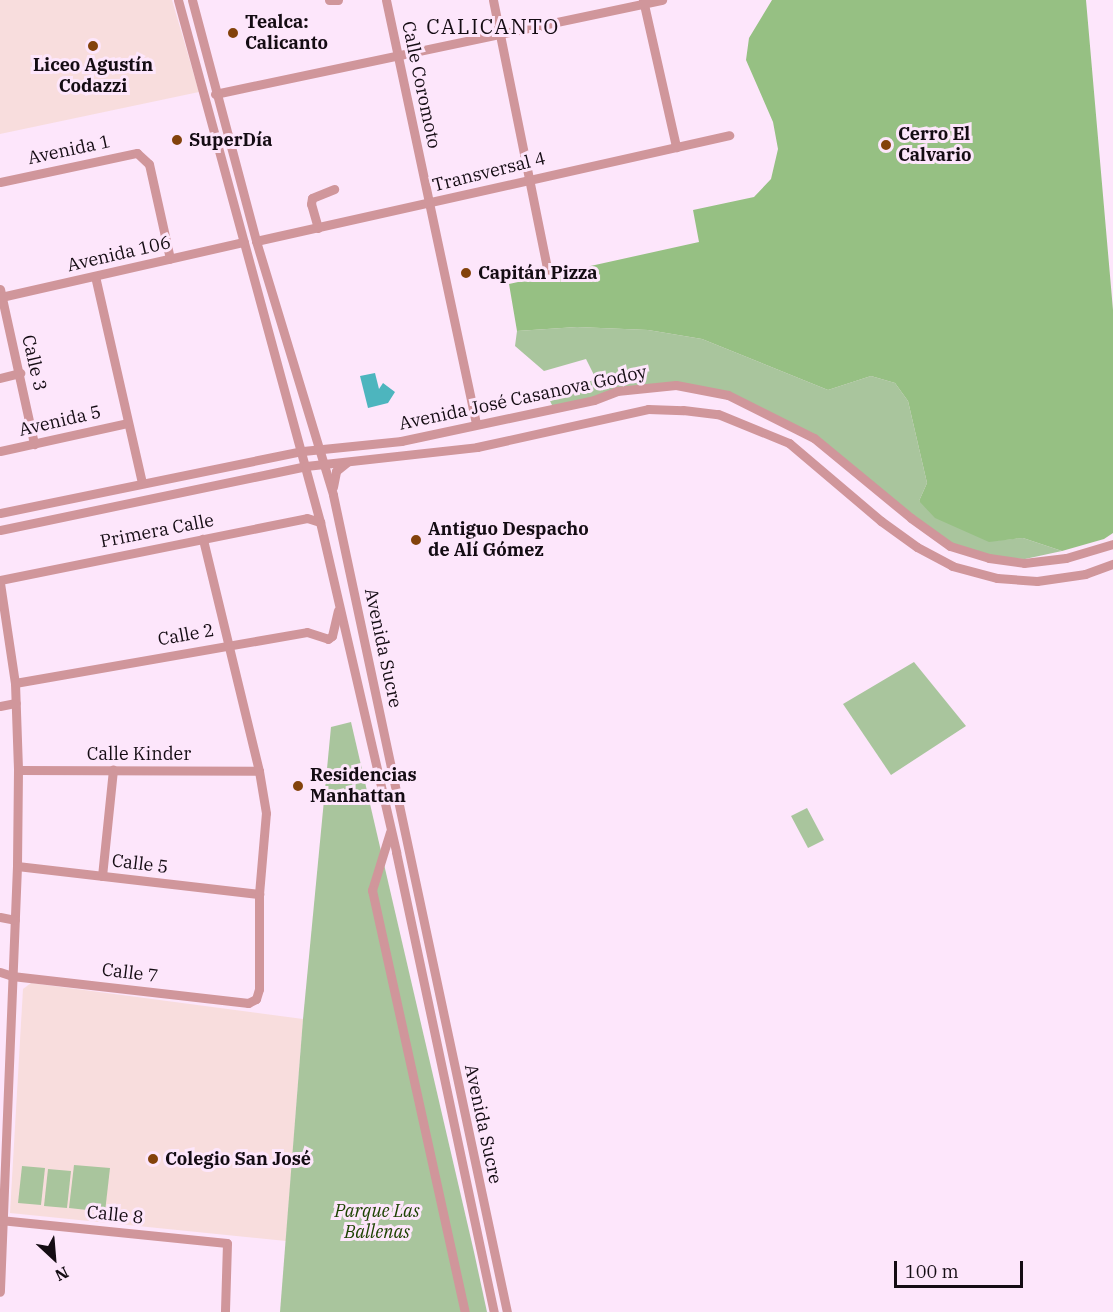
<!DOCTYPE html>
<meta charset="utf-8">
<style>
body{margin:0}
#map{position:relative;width:1113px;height:1312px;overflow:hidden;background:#fde6fb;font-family:"IBM Plex Serif",serif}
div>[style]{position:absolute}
.education>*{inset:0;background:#f8dddd}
.green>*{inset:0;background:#a9c59d}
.forest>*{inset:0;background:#96c083}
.water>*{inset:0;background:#4db5be}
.minor>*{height:9px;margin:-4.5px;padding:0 4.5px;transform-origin:4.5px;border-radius:4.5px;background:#d0969b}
.dots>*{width:16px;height:16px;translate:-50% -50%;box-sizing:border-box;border:3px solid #fde6fb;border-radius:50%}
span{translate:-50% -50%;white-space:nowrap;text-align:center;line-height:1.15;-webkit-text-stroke:6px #fde6fb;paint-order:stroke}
.poi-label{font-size:18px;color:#140c13;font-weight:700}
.left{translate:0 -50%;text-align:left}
.street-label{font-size:18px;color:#140c13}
.park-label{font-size:18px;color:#1d4302;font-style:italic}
.quarter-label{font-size:21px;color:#140c13;letter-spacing:1.5px}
.north{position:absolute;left:24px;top:1228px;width:60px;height:60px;-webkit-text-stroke:4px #fde6fb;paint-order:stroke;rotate:154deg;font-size:16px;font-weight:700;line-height:24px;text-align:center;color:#140c13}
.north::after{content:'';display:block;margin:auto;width:21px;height:27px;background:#140c13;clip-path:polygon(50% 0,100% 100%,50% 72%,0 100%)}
.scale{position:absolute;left:894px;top:1261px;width:129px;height:27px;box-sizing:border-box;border:3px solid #140c13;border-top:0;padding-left:8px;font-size:18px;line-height:21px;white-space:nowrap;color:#140c13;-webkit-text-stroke:4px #fde6fb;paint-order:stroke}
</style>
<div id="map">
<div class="education">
<div style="clip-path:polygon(0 0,172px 0,199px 92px,0 134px)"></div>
<div style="clip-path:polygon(31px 983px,303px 1019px,286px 1241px,10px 1213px,23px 989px)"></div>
</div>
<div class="green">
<div style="clip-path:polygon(577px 327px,648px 330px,702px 339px,828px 390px,871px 376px,895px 383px,908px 401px,927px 483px,919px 501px,989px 541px,1023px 538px,1062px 551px,1025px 559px,989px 558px,950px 546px,814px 438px,728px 395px,676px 385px,643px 388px,554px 409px,548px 397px,596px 379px,586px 359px,544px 371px,515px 346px,517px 331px)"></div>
<div style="clip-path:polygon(914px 662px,966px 726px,891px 775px,843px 704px)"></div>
<div style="clip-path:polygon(351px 722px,474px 1252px,487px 1312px,280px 1312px,303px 1019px,331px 727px)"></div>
<div style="clip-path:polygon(807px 808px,824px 840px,808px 848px,791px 816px)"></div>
<div style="clip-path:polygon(74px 1165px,110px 1168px,105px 1212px,69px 1208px)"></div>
<div style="clip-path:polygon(22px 1166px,45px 1168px,41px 1205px,18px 1203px)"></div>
<div style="clip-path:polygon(48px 1169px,71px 1171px,67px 1208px,44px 1206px)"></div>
</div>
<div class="forest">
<div style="clip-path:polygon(772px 0,1086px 0,1113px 310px,1113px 533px,1104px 539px,1062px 551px,1023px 538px,989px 542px,935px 518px,919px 501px,927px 483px,908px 401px,895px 383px,871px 376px,828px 390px,702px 339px,648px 330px,577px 327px,517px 331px,509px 284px,699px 242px,693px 210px,754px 197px,771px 179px,778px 149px,773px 122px,746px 60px,749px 38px)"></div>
</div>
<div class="water">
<div style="clip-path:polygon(375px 373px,379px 389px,383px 383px,395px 392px,388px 403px,368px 408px,360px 376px)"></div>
</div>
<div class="minor">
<div style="left:178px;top:0;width:541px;rotate:74.78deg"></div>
<div style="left:320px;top:522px;width:339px;rotate:77deg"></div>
<div style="left:396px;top:852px;width:470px;rotate:78deg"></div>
<div style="left:192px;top:0;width:249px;rotate:75.1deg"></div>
<div style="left:256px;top:241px;width:265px;rotate:73.1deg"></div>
<div style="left:333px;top:495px;width:835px;rotate:77.98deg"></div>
<div style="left:329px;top:0;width:9px"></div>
<div style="left:386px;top:0;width:433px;rotate:78deg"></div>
<div style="left:493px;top:0;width:278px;rotate:78.6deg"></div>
<div style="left:643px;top:0;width:151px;rotate:77.3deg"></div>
<div style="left:215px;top:94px;width:457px;rotate:-11.9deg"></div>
<div style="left:0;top:182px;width:140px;rotate:-12deg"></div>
<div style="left:137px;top:153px;width:16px;rotate:43deg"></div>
<div style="left:149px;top:164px;width:97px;rotate:77.5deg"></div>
<div style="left:318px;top:228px;width:25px;rotate:-106deg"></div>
<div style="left:311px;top:204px;width:6px;rotate:-81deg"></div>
<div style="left:312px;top:198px;width:24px;rotate:-22deg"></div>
<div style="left:256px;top:241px;width:485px;rotate:-12.6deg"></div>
<div style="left:95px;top:276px;width:212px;rotate:77.2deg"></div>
<div style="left:0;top:289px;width:159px;rotate:77.6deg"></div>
<div style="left:1px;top:297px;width:249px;rotate:-12.8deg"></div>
<div style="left:0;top:378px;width:21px;rotate:-14deg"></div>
<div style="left:0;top:451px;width:130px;rotate:-12.4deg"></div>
<div style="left:333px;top:487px;width:16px;rotate:-79deg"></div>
<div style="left:336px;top:471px;width:14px;rotate:-39deg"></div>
<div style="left:0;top:513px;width:309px;rotate:-11.6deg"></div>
<div style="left:303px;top:451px;width:99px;rotate:-5.8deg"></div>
<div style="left:401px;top:441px;width:197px;rotate:-12deg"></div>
<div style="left:594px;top:400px;width:25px;rotate:-21deg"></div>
<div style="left:617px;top:391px;width:59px;rotate:-5.8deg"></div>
<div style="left:676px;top:385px;width:53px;rotate:10.9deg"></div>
<div style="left:728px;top:395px;width:96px;rotate:26.6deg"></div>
<div style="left:814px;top:438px;width:126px;rotate:39.5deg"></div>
<div style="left:911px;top:518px;width:48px;rotate:35.7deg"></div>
<div style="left:950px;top:546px;width:41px;rotate:17.1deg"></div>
<div style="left:989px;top:558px;width:35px;rotate:8deg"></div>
<div style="left:1024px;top:563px;width:42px;rotate:-6.8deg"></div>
<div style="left:1066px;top:558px;width:49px;rotate:-16.6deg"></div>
<div style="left:0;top:530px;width:313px;rotate:-11.8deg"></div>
<div style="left:306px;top:466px;width:172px;rotate:-6.3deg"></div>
<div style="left:477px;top:447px;width:175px;rotate:-12.5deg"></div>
<div style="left:648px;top:409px;width:35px;rotate:2deg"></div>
<div style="left:683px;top:410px;width:35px;rotate:7deg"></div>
<div style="left:718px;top:414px;width:77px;rotate:22.2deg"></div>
<div style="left:789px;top:443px;width:121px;rotate:40.3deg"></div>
<div style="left:881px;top:521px;width:44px;rotate:35.8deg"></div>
<div style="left:917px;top:547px;width:40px;rotate:28deg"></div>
<div style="left:952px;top:566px;width:47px;rotate:14.9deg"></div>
<div style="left:997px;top:578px;width:40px;rotate:4.3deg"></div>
<div style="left:1037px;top:581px;width:49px;rotate:-8.3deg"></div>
<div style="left:1085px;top:574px;width:30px;rotate:-20deg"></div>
<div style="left:0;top:580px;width:313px;rotate:-11.4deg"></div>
<div style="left:307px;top:518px;width:14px;rotate:17deg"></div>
<div style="left:0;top:583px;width:101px;rotate:81.5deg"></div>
<div style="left:15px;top:683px;width:87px;rotate:88deg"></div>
<div style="left:18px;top:770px;width:96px;rotate:90.6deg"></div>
<div style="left:17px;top:866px;width:426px;rotate:92.3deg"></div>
<div style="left:15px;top:683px;width:296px;rotate:-9.9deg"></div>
<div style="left:307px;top:632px;width:22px;rotate:18deg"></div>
<div style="left:328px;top:639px;width:5px;rotate:-37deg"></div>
<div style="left:332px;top:636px;width:26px;rotate:-77deg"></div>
<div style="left:0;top:706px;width:16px;rotate:-11deg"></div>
<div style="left:18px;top:770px;width:241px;rotate:0.2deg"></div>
<div style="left:390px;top:832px;width:61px;rotate:107.2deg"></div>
<div style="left:372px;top:890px;width:432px;rotate:77.6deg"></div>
<div style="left:17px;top:866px;width:244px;rotate:6.6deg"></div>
<div style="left:102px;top:876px;width:107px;rotate:-84.1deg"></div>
<div style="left:0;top:917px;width:15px;rotate:11deg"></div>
<div style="left:0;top:972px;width:13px;rotate:18deg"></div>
<div style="left:12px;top:976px;width:238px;rotate:6.5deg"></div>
<div style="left:248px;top:1003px;width:9px;rotate:-27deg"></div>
<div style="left:256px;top:999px;width:10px;rotate:-73deg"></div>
<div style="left:259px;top:989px;width:95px;rotate:-90deg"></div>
<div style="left:259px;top:894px;width:81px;rotate:-85.1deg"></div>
<div style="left:266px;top:813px;width:43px;rotate:-99.5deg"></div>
<div style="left:259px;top:771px;width:239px;rotate:-103.6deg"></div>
<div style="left:0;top:1220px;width:228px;rotate:5.8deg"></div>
<div style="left:227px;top:1243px;width:69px;rotate:91.7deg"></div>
</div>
<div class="dots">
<div style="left:233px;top:33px;background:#83420b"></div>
<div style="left:93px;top:46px;background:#83420b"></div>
<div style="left:177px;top:140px;background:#83420b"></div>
<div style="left:886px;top:145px;background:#83420b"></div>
<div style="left:466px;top:273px;background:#83420b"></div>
<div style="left:416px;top:540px;background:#83420b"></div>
<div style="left:298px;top:786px;background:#83420b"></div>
<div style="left:153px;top:1159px;background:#83420b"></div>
</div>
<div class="poi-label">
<span class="left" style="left:245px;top:33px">Tealca:<br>Calicanto</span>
<span style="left:93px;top:76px">Liceo Agustín<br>Codazzi</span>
<span class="left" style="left:898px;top:145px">Cerro El<br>Calvario</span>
<span class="left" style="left:189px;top:140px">SuperDía</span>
<span class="left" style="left:478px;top:273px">Capitán Pizza</span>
<span class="left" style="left:428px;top:540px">Antiguo Despacho<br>de Alí Gómez</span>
<span class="left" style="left:310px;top:786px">Residencias<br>Manhattan</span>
<span class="left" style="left:165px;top:1159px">Colegio San José</span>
</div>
<div class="street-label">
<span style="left:421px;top:85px;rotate:78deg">Calle Coromoto</span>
<span style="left:69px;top:150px;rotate:-12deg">Avenida 1</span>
<span style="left:489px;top:172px;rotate:-14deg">Transversal 4</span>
<span style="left:119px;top:254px;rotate:-13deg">Avenida 106</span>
<span style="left:34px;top:363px;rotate:77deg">Calle 3</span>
<span style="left:523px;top:398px;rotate:-12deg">Avenida José Casanova Godoy</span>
<span style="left:60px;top:421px;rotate:-13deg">Avenida 5</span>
<span style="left:157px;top:531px;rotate:-11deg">Primera Calle</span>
<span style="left:186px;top:635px;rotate:-10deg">Calle 2</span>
<span style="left:383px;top:648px;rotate:78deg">Avenida Sucre</span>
<span style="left:139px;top:754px">Calle Kinder</span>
<span style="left:140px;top:864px;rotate:7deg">Calle 5</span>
<span style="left:130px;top:973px;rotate:7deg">Calle 7</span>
<span style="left:483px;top:1124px;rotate:78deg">Avenida Sucre</span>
<span style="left:115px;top:1215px;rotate:6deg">Calle 8</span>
</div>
<div class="park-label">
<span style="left:377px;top:1222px">Parque Las<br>Ballenas</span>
</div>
<div class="quarter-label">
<span style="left:493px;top:26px">CALICANTO</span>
</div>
<div class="north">N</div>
<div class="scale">100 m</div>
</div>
